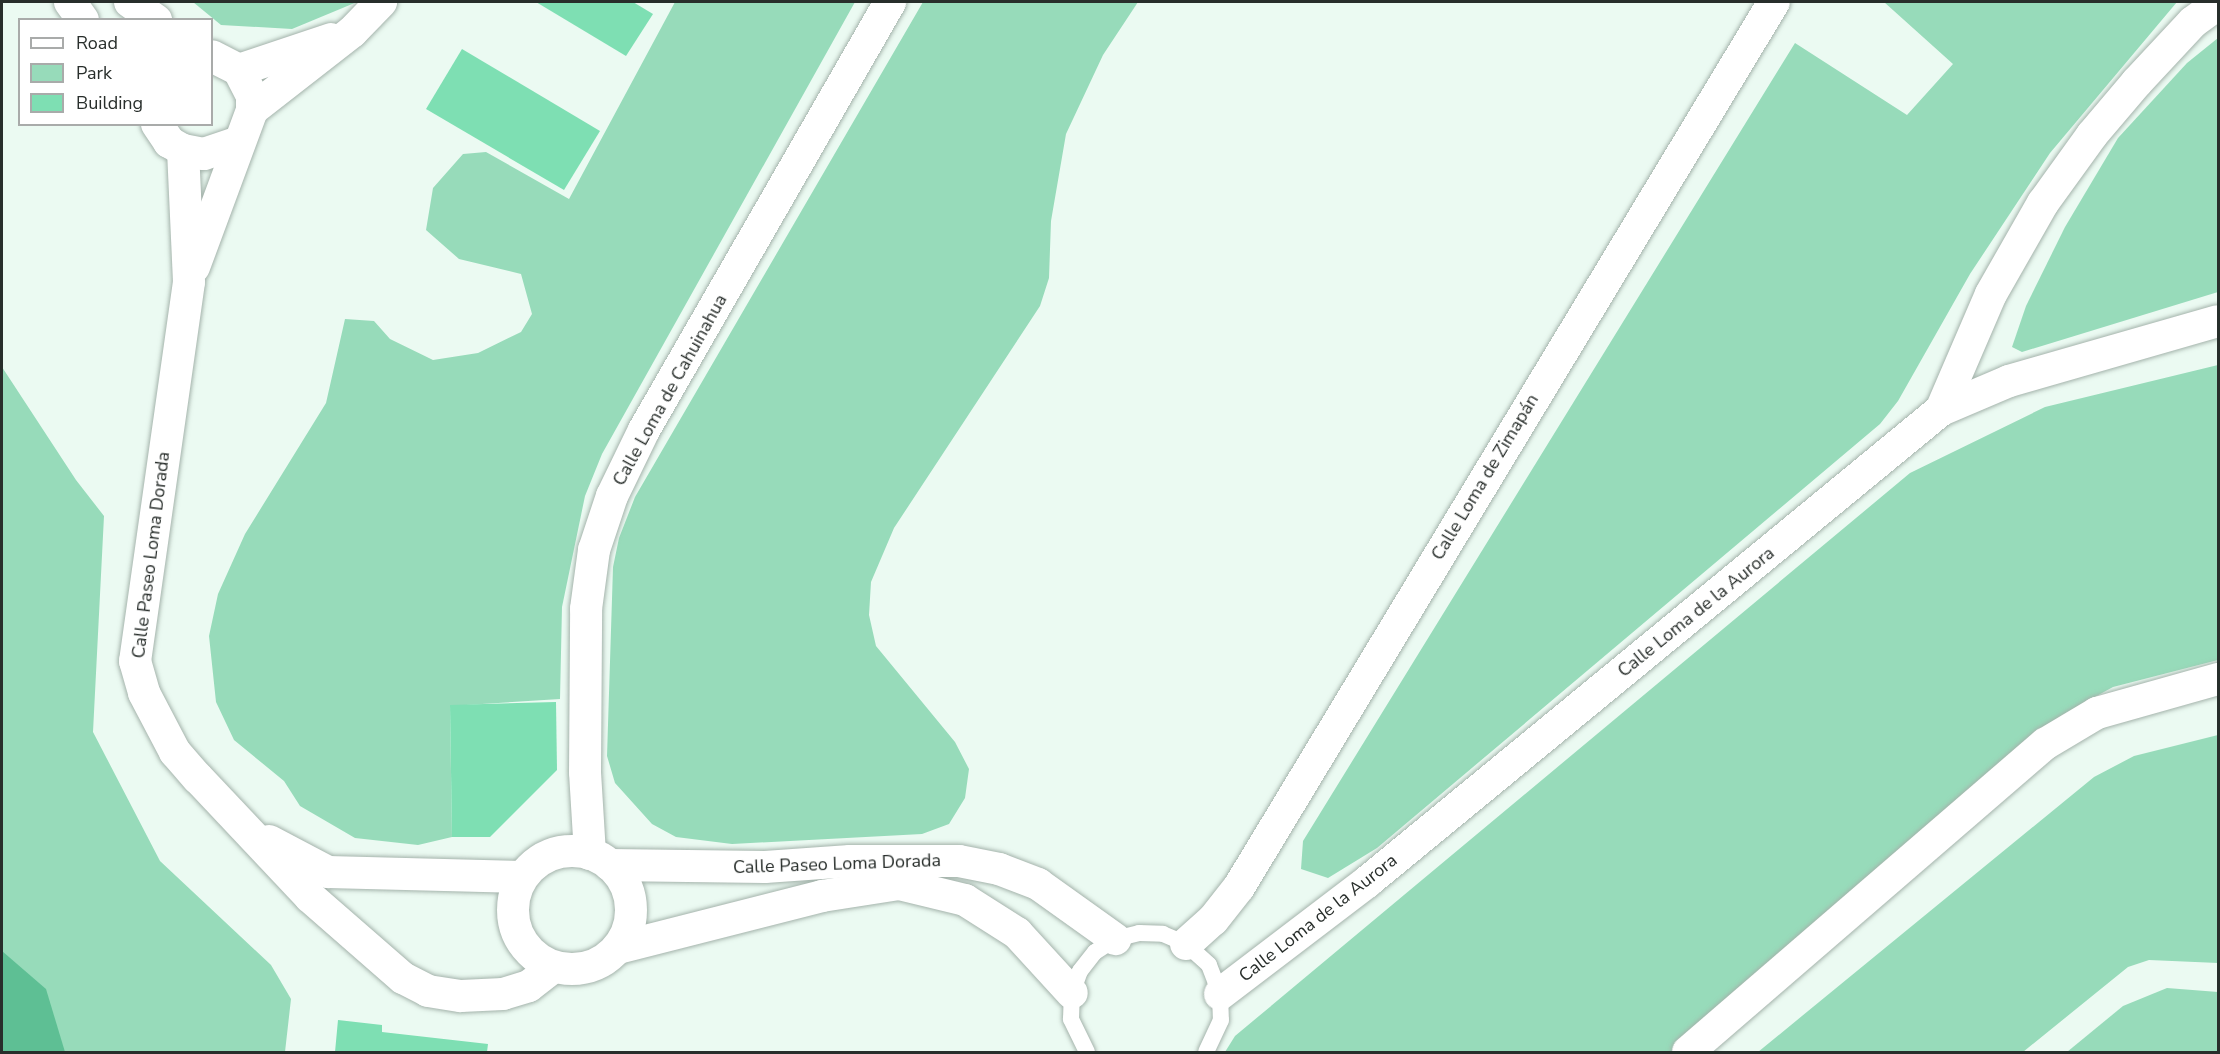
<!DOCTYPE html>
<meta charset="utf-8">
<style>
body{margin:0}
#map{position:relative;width:2220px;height:1054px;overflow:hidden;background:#ebfaf2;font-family:"Nunito Sans",sans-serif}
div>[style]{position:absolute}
.green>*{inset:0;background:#97dbba}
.water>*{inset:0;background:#5ebf94}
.building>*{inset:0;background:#7edfb3}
.roads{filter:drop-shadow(0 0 2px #a4b3ab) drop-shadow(0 0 2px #a4b3ab)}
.service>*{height:16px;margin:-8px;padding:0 8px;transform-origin:8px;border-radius:8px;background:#fff}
.minor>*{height:32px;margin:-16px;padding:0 16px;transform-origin:16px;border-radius:16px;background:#fff}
.minor>.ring{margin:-16px;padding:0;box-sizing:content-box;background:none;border:32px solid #fff;border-radius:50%}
span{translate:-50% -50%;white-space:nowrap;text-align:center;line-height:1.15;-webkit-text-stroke:5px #fff;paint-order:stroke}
.street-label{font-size:18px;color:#282e2b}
.frame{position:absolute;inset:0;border:3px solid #282e2b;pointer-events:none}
.legend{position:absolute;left:18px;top:18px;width:195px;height:108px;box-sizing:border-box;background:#fff;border:2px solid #a9abaa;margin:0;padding:8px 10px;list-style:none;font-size:18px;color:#282e2b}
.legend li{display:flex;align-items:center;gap:12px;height:30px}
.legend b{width:30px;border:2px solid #a9abaa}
</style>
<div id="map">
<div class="green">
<div style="clip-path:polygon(193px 2px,357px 2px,292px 29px,221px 25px)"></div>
<div style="clip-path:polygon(675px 2px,855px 2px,602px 454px,585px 496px,562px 607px,560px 699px,450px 706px,452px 837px,418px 845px,355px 838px,300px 806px,284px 781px,234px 740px,216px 702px,209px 636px,218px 594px,245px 534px,326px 403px,345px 319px,374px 321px,390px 339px,433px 360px,478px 353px,521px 332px,532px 314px,521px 274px,459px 259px,426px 230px,433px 188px,463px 154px,486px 152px,569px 199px)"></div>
<div style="clip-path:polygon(923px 2px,1138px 2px,1103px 55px,1066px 134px,1051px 221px,1049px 278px,1040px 306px,894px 528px,871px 582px,869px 615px,876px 646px,955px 742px,969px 769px,965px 798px,949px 824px,922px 834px,732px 844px,676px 837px,652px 824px,615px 783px,607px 756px,613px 567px,619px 538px,635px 497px)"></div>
<div style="clip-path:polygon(1884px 2px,2177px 2px,2050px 153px,1970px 274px,1898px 401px,1880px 424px,1377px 848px,1328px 878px,1301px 869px,1303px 841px,1795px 43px,1907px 115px,1953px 64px)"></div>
<div style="clip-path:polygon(2218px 38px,2218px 292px,2022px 352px,2012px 347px,2026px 306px,2065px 227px,2118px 138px,2187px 63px)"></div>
<div style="clip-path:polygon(2218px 365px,2218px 660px,2113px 687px,2062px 715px,1674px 1052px,1225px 1052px,1235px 1036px,1910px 473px,2045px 407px)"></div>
<div style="clip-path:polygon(2px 367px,76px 480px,104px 516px,93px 732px,160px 861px,271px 965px,291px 999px,285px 1052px,2px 1052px)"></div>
<div style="clip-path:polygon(2218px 735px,2218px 963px,2149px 960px,2128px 967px,2023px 1052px,1758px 1052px,2094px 777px,2134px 756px)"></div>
<div style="clip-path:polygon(2167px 988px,2218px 992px,2218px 1052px,2067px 1052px,2123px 1006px)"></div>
</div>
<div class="water">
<div style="clip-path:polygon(2px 951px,46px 989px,65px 1052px,2px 1052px)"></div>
</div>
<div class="building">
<div style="clip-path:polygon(536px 2px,633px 2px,653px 14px,626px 56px)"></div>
<div style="clip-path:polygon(462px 49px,600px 131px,564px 190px,426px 109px)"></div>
<div style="clip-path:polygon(556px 702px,557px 770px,490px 837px,452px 837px,450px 705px)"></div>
<div style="clip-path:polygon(338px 1020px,382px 1025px,382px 1032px,488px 1044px,487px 1052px,335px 1052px)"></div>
</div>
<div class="roads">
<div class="service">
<div style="left:1087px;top:1052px;width:37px;rotate:-116deg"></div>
<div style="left:1071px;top:1019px;width:26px;rotate:-88deg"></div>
<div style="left:1072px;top:993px;width:23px;rotate:-70deg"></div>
<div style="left:1080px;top:971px;width:24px;rotate:-52deg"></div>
<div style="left:1095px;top:952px;width:24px;rotate:-33deg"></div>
<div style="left:1115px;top:939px;width:25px;rotate:-14deg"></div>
<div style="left:1139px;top:933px;width:24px;rotate:2deg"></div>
<div style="left:1163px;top:934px;width:25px;rotate:23deg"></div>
<div style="left:1186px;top:944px;width:31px;rotate:42deg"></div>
<div style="left:1209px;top:965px;width:31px;rotate:69deg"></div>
<div style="left:1220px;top:994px;width:26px;rotate:88deg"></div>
<div style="left:1221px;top:1020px;width:35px;rotate:115deg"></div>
</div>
<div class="minor">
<div style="left:70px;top:2px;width:22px;rotate:54deg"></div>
<div style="left:130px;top:2px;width:32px;rotate:35deg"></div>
<div style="left:239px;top:70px;width:97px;rotate:-18.6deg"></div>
<div style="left:252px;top:110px;width:127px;rotate:-38deg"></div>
<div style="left:352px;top:32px;width:42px;rotate:-46deg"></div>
<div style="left:157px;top:124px;width:22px;rotate:56deg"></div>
<div style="left:169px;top:142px;width:16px;rotate:30deg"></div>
<div style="left:183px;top:150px;width:21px;rotate:11deg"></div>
<div style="left:204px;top:154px;width:36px;rotate:-19deg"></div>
<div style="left:183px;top:150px;width:132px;rotate:87.4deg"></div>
<div style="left:189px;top:282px;width:383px;rotate:98.1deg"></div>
<div style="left:135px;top:661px;width:33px;rotate:74deg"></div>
<div style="left:144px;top:693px;width:67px;rotate:62.3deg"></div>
<div style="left:175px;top:752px;width:35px;rotate:49deg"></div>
<div style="left:198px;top:778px;width:163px;rotate:46.7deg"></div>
<div style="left:310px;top:897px;width:123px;rotate:41.1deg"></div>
<div style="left:403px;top:978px;width:28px;rotate:27deg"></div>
<div style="left:428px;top:991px;width:33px;rotate:9deg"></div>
<div style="left:461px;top:996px;width:42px;rotate:-2.7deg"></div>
<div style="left:503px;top:994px;width:27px;rotate:-17deg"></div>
<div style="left:529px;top:986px;width:29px;rotate:-38deg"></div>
<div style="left:194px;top:267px;width:167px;rotate:-69.7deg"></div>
<div style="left:252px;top:110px;width:14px;rotate:-90deg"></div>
<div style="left:252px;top:96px;width:29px;rotate:-117deg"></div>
<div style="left:239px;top:70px;width:30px;rotate:-153deg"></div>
<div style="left:1941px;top:410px;width:126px;rotate:-66.7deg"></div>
<div style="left:1991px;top:294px;width:105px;rotate:-60.3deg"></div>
<div style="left:2043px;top:203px;width:84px;rotate:-54.2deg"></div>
<div style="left:2092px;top:135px;width:70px;rotate:-49.7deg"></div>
<div style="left:2137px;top:82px;width:82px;rotate:-47deg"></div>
<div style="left:2193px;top:22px;width:31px;rotate:-36deg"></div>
<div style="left:269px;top:841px;width:67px;rotate:27.7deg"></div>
<div style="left:328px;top:872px;width:194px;rotate:1.5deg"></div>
<div class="ring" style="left:513px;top:851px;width:86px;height:86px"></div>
<div style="left:590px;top:854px;width:82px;rotate:-93.5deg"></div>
<div style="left:585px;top:772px;width:163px;rotate:-89.6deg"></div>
<div style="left:586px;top:609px;width:60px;rotate:-82.3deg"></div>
<div style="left:594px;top:550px;width:57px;rotate:-71.6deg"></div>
<div style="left:612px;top:496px;width:73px;rotate:-64.1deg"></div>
<div style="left:644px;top:430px;width:494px;rotate:-60.1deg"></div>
<div style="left:610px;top:865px;width:155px;rotate:0.7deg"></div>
<div style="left:765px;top:867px;width:85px;rotate:-4deg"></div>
<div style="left:850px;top:861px;width:109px"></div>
<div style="left:959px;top:861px;width:41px;rotate:11.3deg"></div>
<div style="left:999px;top:869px;width:42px;rotate:21deg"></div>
<div style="left:1038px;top:884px;width:95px;rotate:35.5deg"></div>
<div style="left:1186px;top:944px;width:36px;rotate:-42deg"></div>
<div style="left:1213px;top:920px;width:42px;rotate:-51.8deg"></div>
<div style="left:1239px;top:887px;width:1034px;rotate:-58.85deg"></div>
<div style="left:618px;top:948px;width:211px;rotate:-14.3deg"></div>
<div style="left:822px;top:896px;width:78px;rotate:-8.9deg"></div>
<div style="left:899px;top:884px;width:68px;rotate:13.6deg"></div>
<div style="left:965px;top:900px;width:62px;rotate:32.4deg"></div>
<div style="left:1017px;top:933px;width:81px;rotate:47.5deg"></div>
<div style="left:1220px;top:994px;width:185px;rotate:-37.3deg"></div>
<div style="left:1367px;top:882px;width:743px;rotate:-39.43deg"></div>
<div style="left:1941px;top:410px;width:74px;rotate:-23.1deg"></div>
<div style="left:2009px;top:381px;width:217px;rotate:-16deg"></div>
<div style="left:1688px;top:1052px;width:472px;rotate:-40.8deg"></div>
<div style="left:2045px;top:744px;width:61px;rotate:-30.8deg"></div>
<div style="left:2097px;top:713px;width:126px;rotate:-15.7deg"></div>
</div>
</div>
<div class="street-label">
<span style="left:670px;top:390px;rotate:-61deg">Calle Loma de Cahuinahua</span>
<span style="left:1485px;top:477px;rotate:-59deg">Calle Loma de Zimapán</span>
<span style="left:151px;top:555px;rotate:-83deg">Calle Paseo Loma Dorada</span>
<span style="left:1696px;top:612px;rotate:-39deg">Calle Loma de la Aurora</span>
<span style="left:837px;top:864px;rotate:-2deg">Calle Paseo Loma Dorada</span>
<span style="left:1318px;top:918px;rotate:-38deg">Calle Loma de la Aurora</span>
</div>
<div class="frame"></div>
<ul class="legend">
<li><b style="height:8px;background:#fff"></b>Road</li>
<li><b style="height:16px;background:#97dbba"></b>Park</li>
<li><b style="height:16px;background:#7edfb3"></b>Building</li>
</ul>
</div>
